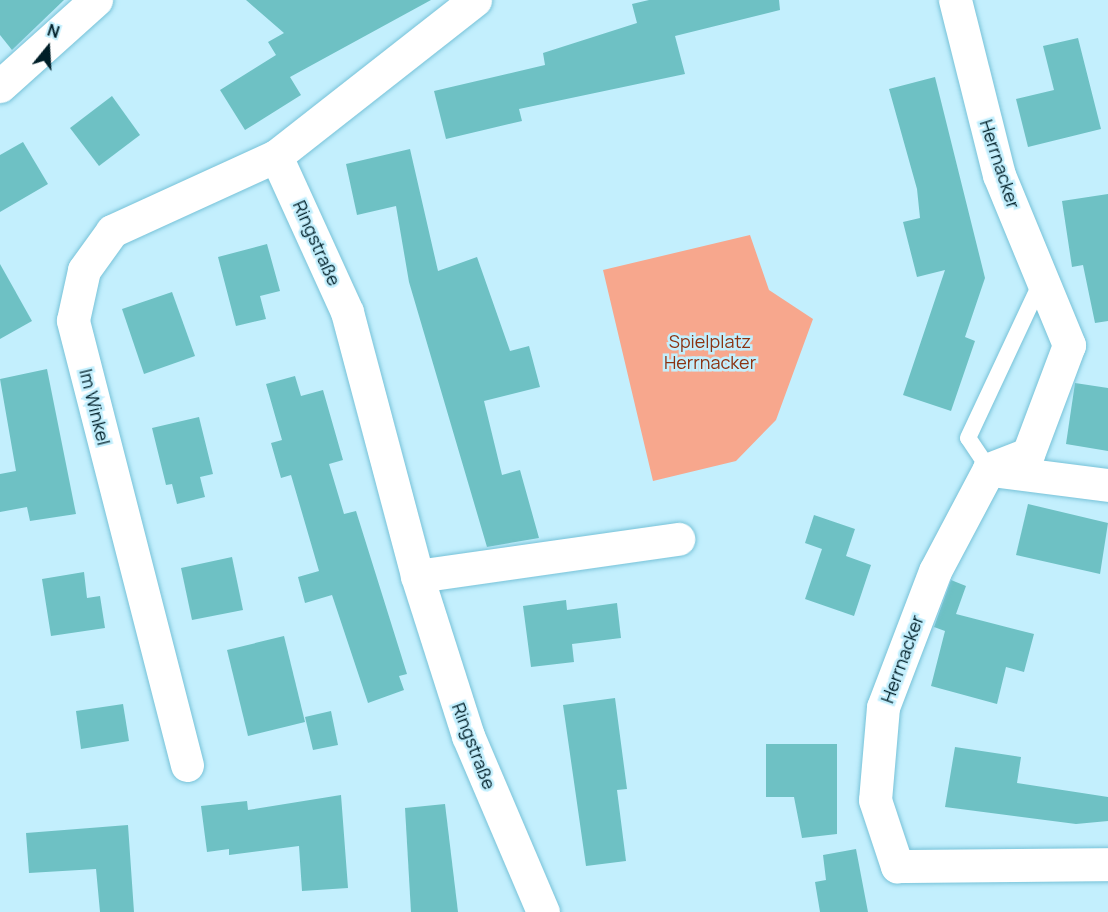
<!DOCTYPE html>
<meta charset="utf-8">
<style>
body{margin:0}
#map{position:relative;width:1108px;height:912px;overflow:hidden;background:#c3effd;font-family:Manrope,sans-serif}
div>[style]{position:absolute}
.green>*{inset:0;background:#f7a78d}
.building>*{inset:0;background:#6ec1c4}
.roads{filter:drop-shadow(0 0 2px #77c2d8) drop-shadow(0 0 2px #77c2d8)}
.service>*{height:16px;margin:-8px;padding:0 8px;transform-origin:8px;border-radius:8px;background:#fff}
.minor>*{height:33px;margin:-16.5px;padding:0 16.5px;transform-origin:16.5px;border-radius:16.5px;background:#fff}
span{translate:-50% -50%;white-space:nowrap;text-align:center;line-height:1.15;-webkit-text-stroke:5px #c3effd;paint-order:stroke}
.street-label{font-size:18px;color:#001f28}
.park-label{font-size:18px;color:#8b3312}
.north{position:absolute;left:18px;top:18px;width:60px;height:60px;-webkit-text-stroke:4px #c3effd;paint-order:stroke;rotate:18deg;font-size:16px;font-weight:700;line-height:24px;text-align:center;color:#001f28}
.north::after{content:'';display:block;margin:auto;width:21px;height:27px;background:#001f28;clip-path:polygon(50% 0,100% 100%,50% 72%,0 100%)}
</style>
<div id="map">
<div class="green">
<div style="clip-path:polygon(750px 235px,769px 290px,813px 319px,776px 420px,736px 461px,653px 481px,603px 270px)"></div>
</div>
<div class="building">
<div style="clip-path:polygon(0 0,64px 0,12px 50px,0 35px)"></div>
<div style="clip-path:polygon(246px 0,431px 0,290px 77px,301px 95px,245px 130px,220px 90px,276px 55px,268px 42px,284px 33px)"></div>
<div style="clip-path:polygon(649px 0,779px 0,780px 10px,675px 36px,685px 74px,519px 109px,522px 121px,446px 139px,434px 91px,545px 65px,543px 53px,637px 23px,632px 4px)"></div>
<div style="clip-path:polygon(1078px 38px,1101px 129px,1028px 147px,1016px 99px,1054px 90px,1043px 46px)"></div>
<div style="clip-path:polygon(935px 77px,985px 278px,965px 337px,975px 341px,951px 411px,903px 395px,945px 270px,917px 277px,903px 222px,920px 218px,917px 189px,889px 89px)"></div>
<div style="clip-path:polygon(112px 96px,140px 135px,99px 166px,70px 128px)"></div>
<div style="clip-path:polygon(23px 142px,48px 184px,0 212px,0 155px)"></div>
<div style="clip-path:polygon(410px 149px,438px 271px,477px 257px,510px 351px,529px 346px,540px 387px,484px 401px,502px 475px,520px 470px,539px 538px,487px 547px,409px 282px,396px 206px,357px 215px,346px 164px)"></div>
<div style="clip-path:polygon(1108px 194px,1108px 321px,1095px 323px,1083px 265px,1072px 267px,1062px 201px)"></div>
<div style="clip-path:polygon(267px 244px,280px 291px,260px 296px,266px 319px,236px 326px,218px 257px)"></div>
<div style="clip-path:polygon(0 264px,32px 321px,0 339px)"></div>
<div style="clip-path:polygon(172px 292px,195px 356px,144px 374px,122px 309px)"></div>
<div style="clip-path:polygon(47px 369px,76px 514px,30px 521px,27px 507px,0 512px,0 474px,16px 471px,0 379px)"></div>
<div style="clip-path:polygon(295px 376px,301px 396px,323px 390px,343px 460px,329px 464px,344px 514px,356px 511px,407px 674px,399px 676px,404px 690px,368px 703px,332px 595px,305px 603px,298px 577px,319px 571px,291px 475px,281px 478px,271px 443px,282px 440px,266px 384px)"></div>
<div style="clip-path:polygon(1075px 383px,1108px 388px,1108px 451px,1066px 444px)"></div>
<div style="clip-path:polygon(199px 417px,213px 474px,200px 477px,205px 497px,177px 504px,172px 484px,166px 485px,152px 428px)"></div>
<div style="clip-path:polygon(1028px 504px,1108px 523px,1100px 574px,1016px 555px)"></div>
<div style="clip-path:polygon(814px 515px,855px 529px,846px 556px,871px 565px,854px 616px,805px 599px,822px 549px,805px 543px)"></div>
<div style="clip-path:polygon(232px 557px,243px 610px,192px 620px,181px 568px)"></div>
<div style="clip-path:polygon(84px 572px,87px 598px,100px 596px,105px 628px,51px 636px,42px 579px)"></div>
<div style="clip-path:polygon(951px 580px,966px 586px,956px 614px,1034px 634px,1024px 672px,1006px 667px,997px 704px,931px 686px,945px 631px,934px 627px)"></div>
<div style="clip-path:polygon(566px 600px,567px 610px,617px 603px,621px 638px,572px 644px,574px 662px,531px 667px,523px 606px)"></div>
<div style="clip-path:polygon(284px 636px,305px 722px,248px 736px,227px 650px)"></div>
<div style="clip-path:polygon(615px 698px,627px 789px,617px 790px,626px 861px,586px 866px,563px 705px)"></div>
<div style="clip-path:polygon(123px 704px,129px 741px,81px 749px,76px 711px)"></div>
<div style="clip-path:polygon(331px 711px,338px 745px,313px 750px,305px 717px)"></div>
<div style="clip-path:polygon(766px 744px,837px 744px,837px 834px,802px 838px,794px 797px,766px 797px)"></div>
<div style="clip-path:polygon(955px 747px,1021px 757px,1017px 783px,1108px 797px,1108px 821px,1076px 824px,945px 807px)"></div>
<div style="clip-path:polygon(341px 795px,348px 888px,302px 891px,299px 846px,229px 855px,229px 849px,207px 852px,201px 806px,247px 801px,248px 810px)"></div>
<div style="clip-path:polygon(445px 804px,458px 912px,411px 912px,405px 808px)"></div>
<div style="clip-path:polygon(128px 825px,134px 912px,100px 912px,96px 869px,29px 873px,26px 833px)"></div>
<div style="clip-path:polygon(856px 849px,868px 912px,820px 912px,815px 882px,826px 880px,823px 855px)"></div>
</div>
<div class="roads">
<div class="service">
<div style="left:989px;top:469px;width:37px;rotate:-124deg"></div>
<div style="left:968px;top:438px;width:174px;rotate:-64.9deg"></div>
</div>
<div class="minor">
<div style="left:475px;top:0;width:253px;rotate:141.9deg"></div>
<div style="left:276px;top:156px;width:171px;rotate:65.5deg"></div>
<div style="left:347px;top:312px;width:273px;rotate:75.1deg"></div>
<div style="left:417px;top:576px;width:168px;rotate:72.3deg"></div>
<div style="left:468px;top:736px;width:191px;rotate:66.9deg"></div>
<div style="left:955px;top:0;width:180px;rotate:75.9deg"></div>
<div style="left:999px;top:175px;width:184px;rotate:67.6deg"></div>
<div style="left:1069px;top:345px;width:116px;rotate:110.6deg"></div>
<div style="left:1028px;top:454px;width:42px;rotate:159deg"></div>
<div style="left:989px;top:469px;width:115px;rotate:117.9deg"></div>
<div style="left:935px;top:571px;width:146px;rotate:110.9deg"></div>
<div style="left:883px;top:707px;width:93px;rotate:94.9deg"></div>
<div style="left:875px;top:800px;width:70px;rotate:71.6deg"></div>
<div style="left:897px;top:866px;width:211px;rotate:-0.5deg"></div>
<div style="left:0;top:86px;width:129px;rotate:-41.9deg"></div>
<div style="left:991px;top:470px;width:118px;rotate:7.3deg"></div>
<div style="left:417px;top:576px;width:264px;rotate:-8.1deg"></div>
<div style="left:187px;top:765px;width:459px;rotate:-104.4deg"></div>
<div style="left:73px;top:320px;width:51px;rotate:-77.6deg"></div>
<div style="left:84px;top:270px;width:48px;rotate:-54.3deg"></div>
<div style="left:112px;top:231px;width:180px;rotate:-24.6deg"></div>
</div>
</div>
<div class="street-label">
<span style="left:1000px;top:164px;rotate:72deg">Herrnacker</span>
<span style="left:317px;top:243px;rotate:66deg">Ringstraße</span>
<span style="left:95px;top:407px;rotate:76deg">Im Winkel</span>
<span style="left:902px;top:659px;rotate:-70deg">Herrnacker</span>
<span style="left:474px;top:746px;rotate:69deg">Ringstraße</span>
</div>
<div class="park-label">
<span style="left:710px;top:352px">Spielplatz<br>Herrnacker</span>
</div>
<div class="north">N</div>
</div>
